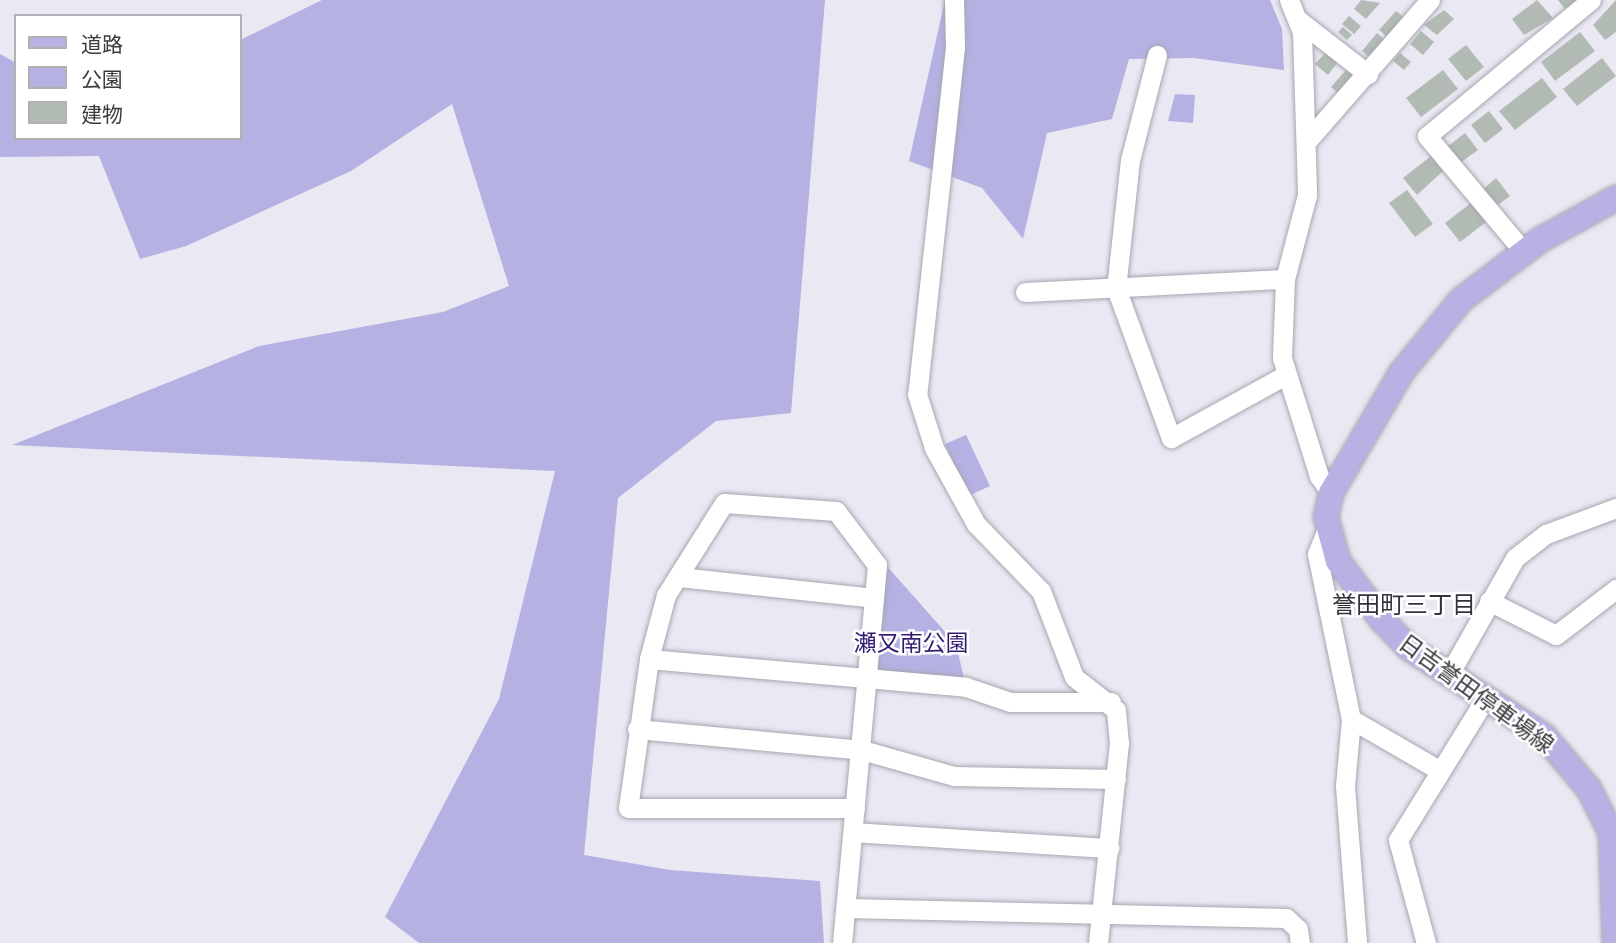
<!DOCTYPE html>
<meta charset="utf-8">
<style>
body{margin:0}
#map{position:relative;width:1616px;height:943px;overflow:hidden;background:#e9e8f3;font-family:Lato,"Noto Sans JP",sans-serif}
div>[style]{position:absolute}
.green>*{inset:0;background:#b5b1e3}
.building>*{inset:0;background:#b1bbb4}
.roads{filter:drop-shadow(0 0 2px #a7a7b1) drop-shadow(0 0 2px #a7a7b1)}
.minor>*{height:19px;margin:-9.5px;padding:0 9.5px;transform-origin:9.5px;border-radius:9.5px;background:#fff}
.major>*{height:24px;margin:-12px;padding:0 12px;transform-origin:12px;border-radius:12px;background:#b8b2e4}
span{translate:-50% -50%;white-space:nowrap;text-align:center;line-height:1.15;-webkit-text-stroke:5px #fff;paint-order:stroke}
.park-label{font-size:23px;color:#331b71}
.street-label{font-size:23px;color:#3c3b40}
.neighbourhood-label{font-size:24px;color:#34333c}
.legend{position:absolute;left:14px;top:14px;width:228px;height:126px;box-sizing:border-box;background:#fff;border:2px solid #b1b1b3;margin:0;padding:9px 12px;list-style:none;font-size:21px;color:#3c3b40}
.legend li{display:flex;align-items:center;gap:14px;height:35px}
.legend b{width:35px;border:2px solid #b1b1b3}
</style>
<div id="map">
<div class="green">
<div style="clip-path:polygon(322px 0,825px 0,791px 413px,716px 421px,618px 498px,584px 855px,670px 870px,820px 881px,824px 943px,419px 943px,385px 917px,499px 699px,555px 471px,12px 445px,259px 346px,443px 312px,509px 286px,452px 104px,351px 171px,186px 246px,140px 259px,99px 156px,0 157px,0 54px,16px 63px,16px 138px,240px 138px,240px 40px)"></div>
<div style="clip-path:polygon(945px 0,1270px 0,1282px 29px,1284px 70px,1194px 58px,1129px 59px,1112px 119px,1047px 133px,1023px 239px,982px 188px,909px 161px)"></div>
<div style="clip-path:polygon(1175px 94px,1195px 95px,1193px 123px,1168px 121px)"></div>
<div style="clip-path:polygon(966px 435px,990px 486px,968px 496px,945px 444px)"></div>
<div style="clip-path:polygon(884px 563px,956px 644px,966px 687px,874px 671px)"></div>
</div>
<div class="building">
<div style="clip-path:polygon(1361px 0,1380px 3px,1366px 19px,1354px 9px)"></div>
<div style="clip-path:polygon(1537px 0,1553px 18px,1524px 35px,1512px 19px)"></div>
<div style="clip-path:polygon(1558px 0,1576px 0,1565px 9px)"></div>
<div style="clip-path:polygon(1616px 0,1616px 32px,1605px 40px,1593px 25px)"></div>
<div style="clip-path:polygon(1444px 10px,1454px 19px,1437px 35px,1424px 25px)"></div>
<div style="clip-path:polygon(1396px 11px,1407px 20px,1390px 39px,1379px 30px)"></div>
<div style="clip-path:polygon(1349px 16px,1361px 26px,1354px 34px,1342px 24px)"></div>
<div style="clip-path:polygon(1343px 27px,1352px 35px,1347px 40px,1338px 32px)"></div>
<div style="clip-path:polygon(1421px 31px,1434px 42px,1423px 55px,1410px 44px)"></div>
<div style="clip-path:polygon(1580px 32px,1595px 51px,1555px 81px,1541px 62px)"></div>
<div style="clip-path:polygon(1377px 33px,1387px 42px,1373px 60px,1362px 51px)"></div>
<div style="clip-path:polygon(1466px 45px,1484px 67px,1466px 81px,1448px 59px)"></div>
<div style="clip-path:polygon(1325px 53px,1337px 63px,1328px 75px,1315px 64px)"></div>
<div style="clip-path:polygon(1400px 53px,1411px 62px,1404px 70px,1393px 61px)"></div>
<div style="clip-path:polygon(1602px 58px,1616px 76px,1577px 106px,1563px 89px)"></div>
<div style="clip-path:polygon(1346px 70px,1357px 79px,1342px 96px,1331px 87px)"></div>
<div style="clip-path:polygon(1443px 70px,1458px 89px,1421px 117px,1406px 98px)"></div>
<div style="clip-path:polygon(1542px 78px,1557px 97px,1515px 130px,1499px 111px)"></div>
<div style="clip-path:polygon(1489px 111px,1503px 129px,1485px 143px,1471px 125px)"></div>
<div style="clip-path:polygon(1465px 133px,1478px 150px,1460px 163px,1447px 147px)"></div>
<div style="clip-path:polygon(1431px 156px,1443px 171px,1417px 195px,1403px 178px)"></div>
<div style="clip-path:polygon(1496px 178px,1510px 196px,1495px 207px,1482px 190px)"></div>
<div style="clip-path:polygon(1407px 190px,1433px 224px,1415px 237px,1389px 203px)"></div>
<div style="clip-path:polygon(1471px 203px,1486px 222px,1460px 242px,1445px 223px)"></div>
</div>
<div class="roads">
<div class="minor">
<div style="left:954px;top:0;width:47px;rotate:88.8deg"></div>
<div style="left:955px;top:47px;width:349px;rotate:96.2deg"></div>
<div style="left:917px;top:394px;width:57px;rotate:72.5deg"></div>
<div style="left:934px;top:448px;width:87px;rotate:61.1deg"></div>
<div style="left:976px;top:524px;width:93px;rotate:45.9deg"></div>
<div style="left:1041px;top:591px;width:92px;rotate:69deg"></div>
<div style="left:1074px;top:677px;width:53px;rotate:38.2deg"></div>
<div style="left:1116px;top:710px;width:33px;rotate:85deg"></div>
<div style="left:1119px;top:743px;width:201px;rotate:96deg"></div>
<div style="left:1289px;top:0;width:35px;rotate:68deg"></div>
<div style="left:1302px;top:32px;width:163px;rotate:88.2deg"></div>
<div style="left:1307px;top:195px;width:87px;rotate:104.7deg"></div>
<div style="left:1285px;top:279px;width:79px;rotate:92.2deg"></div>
<div style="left:1282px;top:358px;width:124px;rotate:72.6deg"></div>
<div style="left:1319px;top:476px;width:21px;rotate:55deg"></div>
<div style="left:1297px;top:19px;width:90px;rotate:37.8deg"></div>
<div style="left:1157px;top:55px;width:108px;rotate:104.4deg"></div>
<div style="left:1130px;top:160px;width:129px;rotate:96.2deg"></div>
<div style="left:1116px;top:288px;width:160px;rotate:69.9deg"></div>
<div style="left:1171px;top:438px;width:129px;rotate:-28.8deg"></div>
<div style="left:1307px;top:141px;width:187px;rotate:-48.9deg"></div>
<div style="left:1523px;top:251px;width:150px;rotate:-129.9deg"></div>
<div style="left:1427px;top:136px;width:213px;rotate:-39.7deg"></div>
<div style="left:1025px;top:292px;width:260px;rotate:-2.9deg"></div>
<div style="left:1327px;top:529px;width:27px;rotate:112deg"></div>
<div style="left:1317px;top:554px;width:168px;rotate:78.4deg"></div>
<div style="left:1351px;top:719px;width:67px;rotate:95.1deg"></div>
<div style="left:1345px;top:786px;width:157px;rotate:85.6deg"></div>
<div style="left:679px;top:577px;width:196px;rotate:6.1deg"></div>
<div style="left:1489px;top:601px;width:75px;rotate:26.9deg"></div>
<div style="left:1556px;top:635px;width:76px;rotate:-37.5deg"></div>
<div style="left:649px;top:659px;width:318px;rotate:5deg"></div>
<div style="left:966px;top:687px;width:46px;rotate:18.8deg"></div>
<div style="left:1010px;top:702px;width:101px"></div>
<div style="left:1448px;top:676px;width:136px;rotate:-60.4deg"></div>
<div style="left:1515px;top:558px;width:39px;rotate:-38deg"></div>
<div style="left:1546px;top:534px;width:75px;rotate:-20.4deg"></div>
<div style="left:1351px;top:719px;width:102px;rotate:30.1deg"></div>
<div style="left:637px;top:729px;width:226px;rotate:5.3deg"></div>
<div style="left:862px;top:750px;width:96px;rotate:15.8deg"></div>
<div style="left:954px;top:776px;width:162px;rotate:1.1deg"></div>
<div style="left:853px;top:832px;width:257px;rotate:3.6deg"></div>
<div style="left:846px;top:908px;width:440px;rotate:1.3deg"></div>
<div style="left:1286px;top:918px;width:16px;rotate:43deg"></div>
<div style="left:1298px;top:929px;width:14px;rotate:82deg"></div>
<div style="left:842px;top:943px;width:380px;rotate:-84.7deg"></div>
<div style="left:877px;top:565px;width:68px;rotate:-127.2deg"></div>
<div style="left:836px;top:511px;width:112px;rotate:-175.9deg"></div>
<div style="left:724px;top:503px;width:109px;rotate:122.2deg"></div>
<div style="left:666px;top:595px;width:66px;rotate:104.9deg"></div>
<div style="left:649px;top:659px;width:150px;rotate:98deg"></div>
<div style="left:628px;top:808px;width:227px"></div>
<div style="left:1426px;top:943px;width:107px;rotate:-105.2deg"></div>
<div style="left:1398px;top:840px;width:166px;rotate:-58.3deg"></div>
</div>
<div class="major">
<div style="left:1615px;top:943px;width:110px;rotate:-92.1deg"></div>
<div style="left:1611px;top:833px;width:49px;rotate:-116.6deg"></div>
<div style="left:1589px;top:789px;width:70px;rotate:-130.3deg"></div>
<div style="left:1544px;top:736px;width:161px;rotate:-146.9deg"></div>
<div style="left:1409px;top:648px;width:39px;rotate:-134deg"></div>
<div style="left:1382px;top:620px;width:74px;rotate:-126.7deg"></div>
<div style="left:1338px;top:561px;width:46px;rotate:-105.3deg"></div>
<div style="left:1326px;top:517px;width:25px;rotate:-78deg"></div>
<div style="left:1331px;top:493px;width:139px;rotate:-59.7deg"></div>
<div style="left:1401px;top:373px;width:94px;rotate:-50.6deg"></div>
<div style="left:1461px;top:300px;width:99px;rotate:-37.2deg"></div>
<div style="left:1540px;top:240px;width:87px;rotate:-28.9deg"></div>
</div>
</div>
<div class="park-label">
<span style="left:911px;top:642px">瀬又南公園</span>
</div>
<div class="street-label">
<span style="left:1477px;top:693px;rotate:36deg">日吉誉田停車場線</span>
</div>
<div class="neighbourhood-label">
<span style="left:1404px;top:604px">誉田町三丁目</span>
</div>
<ul class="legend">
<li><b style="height:9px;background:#b8b2e4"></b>道路</li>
<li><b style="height:19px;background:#b5b1e3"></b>公園</li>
<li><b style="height:19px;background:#b1bbb4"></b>建物</li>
</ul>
</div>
